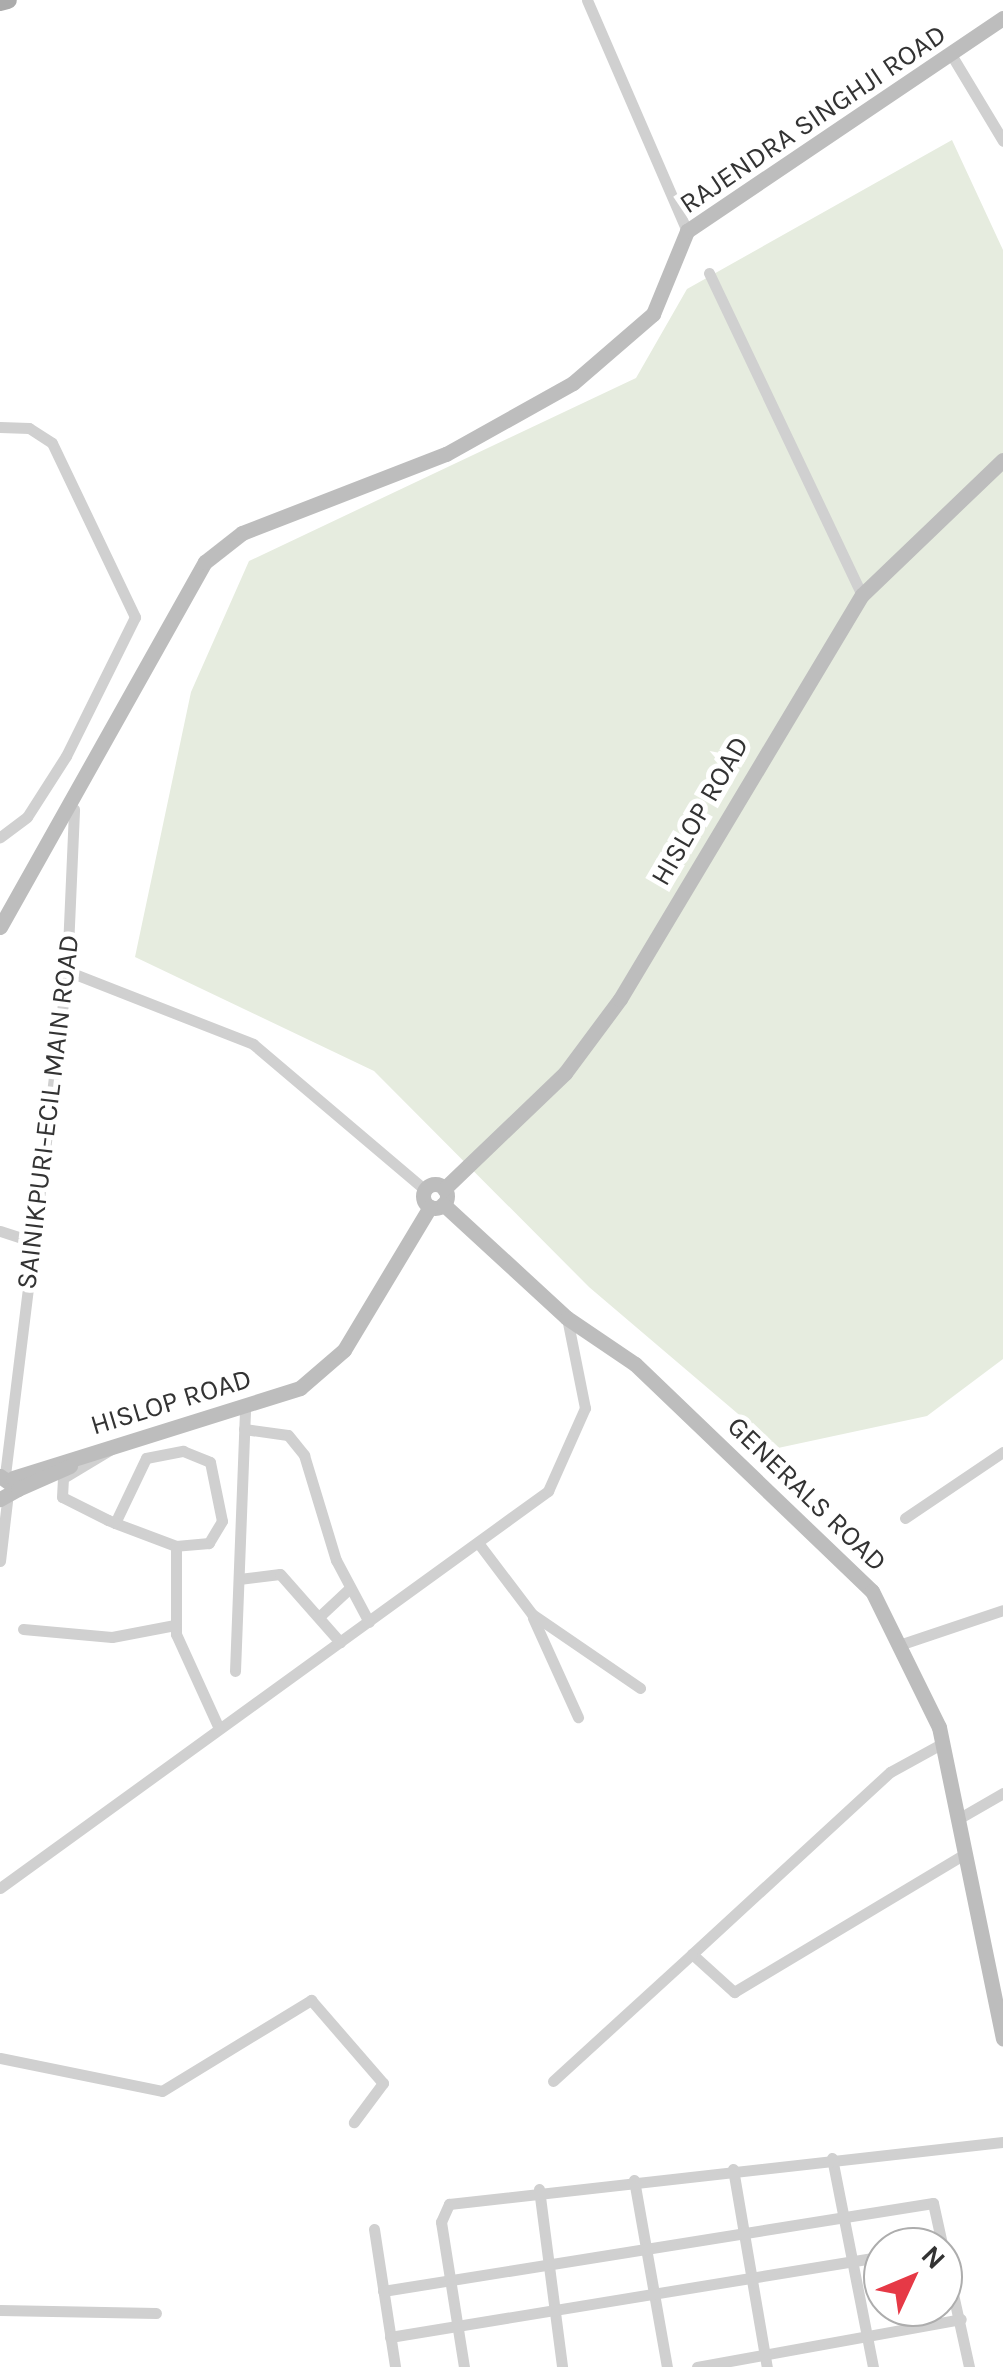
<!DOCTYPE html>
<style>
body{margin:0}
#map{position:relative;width:1003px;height:2367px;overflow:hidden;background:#fff;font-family:Karla,sans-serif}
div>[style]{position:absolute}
.green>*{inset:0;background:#e6ecdf}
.street>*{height:11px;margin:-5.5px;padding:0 5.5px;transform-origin:5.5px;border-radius:5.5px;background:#d0d0d0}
.secondary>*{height:15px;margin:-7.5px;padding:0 7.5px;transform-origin:7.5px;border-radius:7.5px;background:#bdbdbd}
.secondary>.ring{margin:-7.5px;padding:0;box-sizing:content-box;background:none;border:15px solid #bdbdbd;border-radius:50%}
.primary>*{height:18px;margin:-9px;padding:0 9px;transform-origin:9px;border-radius:9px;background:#ababab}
span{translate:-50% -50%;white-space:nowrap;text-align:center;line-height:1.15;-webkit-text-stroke:10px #fff;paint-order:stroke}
.street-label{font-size:28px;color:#333}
.north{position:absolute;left:863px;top:2227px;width:100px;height:100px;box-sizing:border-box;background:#fff;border:2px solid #adadad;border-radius:50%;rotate:46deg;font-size:28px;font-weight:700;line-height:40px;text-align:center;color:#333}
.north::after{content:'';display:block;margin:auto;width:35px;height:45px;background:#e63946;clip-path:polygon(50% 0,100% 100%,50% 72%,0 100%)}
</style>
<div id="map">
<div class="green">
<div style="clip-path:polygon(952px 140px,1003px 250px,1003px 1359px,927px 1416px,778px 1448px,589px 1287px,374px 1071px,135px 957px,191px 692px,249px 561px,636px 378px,687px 289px)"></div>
</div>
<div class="street">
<div style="left:587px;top:0;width:252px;rotate:66.6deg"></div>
<div style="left:952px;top:56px;width:99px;rotate:59deg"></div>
<div style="left:709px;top:273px;width:357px;rotate:64.6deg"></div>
<div style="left:0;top:427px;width:29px;rotate:2deg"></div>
<div style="left:29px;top:428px;width:27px;rotate:33deg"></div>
<div style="left:52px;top:443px;width:193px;rotate:64.5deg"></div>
<div style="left:135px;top:617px;width:155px;rotate:116.4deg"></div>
<div style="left:66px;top:756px;width:72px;rotate:122.6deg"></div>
<div style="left:27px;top:817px;width:34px;rotate:143deg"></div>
<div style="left:67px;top:971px;width:200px;rotate:21.4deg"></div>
<div style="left:253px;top:1044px;width:226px;rotate:40.3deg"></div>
<div style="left:0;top:1231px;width:35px;rotate:18deg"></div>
<div style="left:244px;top:1429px;width:44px;rotate:7.8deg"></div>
<div style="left:288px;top:1435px;width:26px;rotate:51deg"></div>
<div style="left:304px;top:1455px;width:110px;rotate:73.1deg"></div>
<div style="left:336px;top:1560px;width:70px;rotate:62deg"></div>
<div style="left:5px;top:1475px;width:508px;rotate:-82.99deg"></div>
<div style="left:67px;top:971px;width:162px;rotate:-87.5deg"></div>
<div style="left:905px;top:1518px;width:118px;rotate:-34deg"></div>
<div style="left:115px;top:1523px;width:72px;rotate:-64.5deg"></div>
<div style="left:146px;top:1458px;width:38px;rotate:-11deg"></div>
<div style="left:183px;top:1451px;width:29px;rotate:22deg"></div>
<div style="left:210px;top:1462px;width:60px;rotate:78.5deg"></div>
<div style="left:222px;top:1521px;width:26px;rotate:121deg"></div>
<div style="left:209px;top:1543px;width:33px;rotate:175deg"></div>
<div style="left:176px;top:1546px;width:65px;rotate:-159.3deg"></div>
<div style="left:115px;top:1523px;width:8px;rotate:-157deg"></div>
<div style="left:108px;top:1520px;width:51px;rotate:-153.4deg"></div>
<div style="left:62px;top:1497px;width:19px;rotate:-87deg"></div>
<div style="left:63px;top:1478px;width:64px;rotate:-31deg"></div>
<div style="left:479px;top:1544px;width:88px;rotate:52.9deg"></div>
<div style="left:532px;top:1614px;width:131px;rotate:34.4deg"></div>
<div style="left:176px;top:1546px;width:88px;rotate:90deg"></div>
<div style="left:176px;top:1634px;width:101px;rotate:65.5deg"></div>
<div style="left:0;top:1561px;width:60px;rotate:-83.3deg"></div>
<div style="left:239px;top:1579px;width:41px;rotate:-7deg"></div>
<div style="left:280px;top:1574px;width:91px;rotate:48.6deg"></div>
<div style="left:321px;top:1615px;width:38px;rotate:-43deg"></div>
<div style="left:533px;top:1618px;width:109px;rotate:65.6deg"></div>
<div style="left:23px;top:1629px;width:89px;rotate:5.1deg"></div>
<div style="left:112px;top:1637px;width:64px;rotate:-10.8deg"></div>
<div style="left:905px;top:1643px;width:103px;rotate:-18.6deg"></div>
<div style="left:235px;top:1671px;width:263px;rotate:-87.8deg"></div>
<div style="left:943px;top:1743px;width:60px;rotate:151.3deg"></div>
<div style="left:890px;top:1772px;width:269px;rotate:137.4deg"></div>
<div style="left:692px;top:1954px;width:57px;rotate:42.1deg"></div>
<div style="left:734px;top:1992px;width:267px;rotate:-30.9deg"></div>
<div style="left:958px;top:1819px;width:52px;rotate:-30deg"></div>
<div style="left:0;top:1888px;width:677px;rotate:-35.92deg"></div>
<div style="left:548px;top:1491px;width:91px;rotate:-66deg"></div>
<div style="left:585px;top:1408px;width:92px;rotate:-101.3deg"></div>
<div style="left:0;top:2058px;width:165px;rotate:11.5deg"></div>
<div style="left:162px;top:2091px;width:175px;rotate:-31.4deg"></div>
<div style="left:311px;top:2000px;width:110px;rotate:49.1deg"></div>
<div style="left:383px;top:2083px;width:49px;rotate:126.6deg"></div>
<div style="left:553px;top:2081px;width:188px;rotate:-42.4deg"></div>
<div style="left:832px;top:2158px;width:213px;rotate:78.9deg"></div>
<div style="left:733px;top:2169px;width:201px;rotate:80.3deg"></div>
<div style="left:634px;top:2180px;width:190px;rotate:80deg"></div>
<div style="left:539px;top:2189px;width:179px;rotate:82.6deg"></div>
<div style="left:374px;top:2229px;width:140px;rotate:81.3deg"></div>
<div style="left:383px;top:2291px;width:557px;rotate:-9.09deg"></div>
<div style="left:933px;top:2203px;width:168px;rotate:77.6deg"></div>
<div style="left:0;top:2310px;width:156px;rotate:1.1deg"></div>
<div style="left:390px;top:2337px;width:500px;rotate:-9.3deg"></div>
<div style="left:464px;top:2367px;width:147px;rotate:-99deg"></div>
<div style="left:441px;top:2222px;width:20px;rotate:-66deg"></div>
<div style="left:449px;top:2204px;width:557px;rotate:-6.39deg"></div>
<div style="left:697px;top:2367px;width:268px;rotate:-10.3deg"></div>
</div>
<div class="secondary">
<div style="left:0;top:927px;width:419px;rotate:-60.7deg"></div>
<div style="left:205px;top:562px;width:47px;rotate:-38.1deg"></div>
<div style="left:242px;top:533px;width:219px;rotate:-21.2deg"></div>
<div style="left:446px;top:454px;width:145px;rotate:-29.2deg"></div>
<div style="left:573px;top:383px;width:106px;rotate:-40.8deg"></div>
<div style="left:653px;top:314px;width:90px;rotate:-67.7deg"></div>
<div style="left:687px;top:231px;width:381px;rotate:-34deg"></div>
<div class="ring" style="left:423px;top:1184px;width:9px;height:9px"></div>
<div style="left:444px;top:1189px;width:168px;rotate:-43.8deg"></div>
<div style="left:565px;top:1073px;width:92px;rotate:-53.4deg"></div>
<div style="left:620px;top:999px;width:471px;rotate:-59.1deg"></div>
<div style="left:862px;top:595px;width:195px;rotate:-43.8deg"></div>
<div style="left:443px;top:1204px;width:168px;rotate:42.6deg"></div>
<div style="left:567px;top:1318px;width:82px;rotate:34.1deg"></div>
<div style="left:635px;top:1364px;width:328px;rotate:43.8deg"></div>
<div style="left:872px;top:1591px;width:152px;rotate:63.8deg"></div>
<div style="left:939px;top:1727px;width:318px;rotate:78.4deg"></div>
<div style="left:0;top:1476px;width:22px;rotate:36deg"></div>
<div style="left:18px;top:1489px;width:21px;rotate:151deg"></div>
<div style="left:13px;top:1478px;width:301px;rotate:-17.4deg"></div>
<div style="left:300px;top:1388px;width:58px;rotate:-40.8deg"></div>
<div style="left:344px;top:1350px;width:167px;rotate:-59deg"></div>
<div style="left:18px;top:1489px;width:57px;rotate:-23.9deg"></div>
</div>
<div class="primary">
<div style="left:0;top:2px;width:8px;rotate:-14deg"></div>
</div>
<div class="street-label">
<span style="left:813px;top:119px;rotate:-34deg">RAJENDRA SINGHJI ROAD</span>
<span style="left:700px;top:811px;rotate:-60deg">HISLOP ROAD</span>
<span style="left:48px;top:1112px;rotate:-83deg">SAINIKPURI-ECIL MAIN ROAD</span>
<span style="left:171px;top:1402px;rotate:-17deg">HISLOP ROAD</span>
<span style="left:807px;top:1494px;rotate:44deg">GENERALS ROAD</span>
</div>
<div class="north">N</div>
</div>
